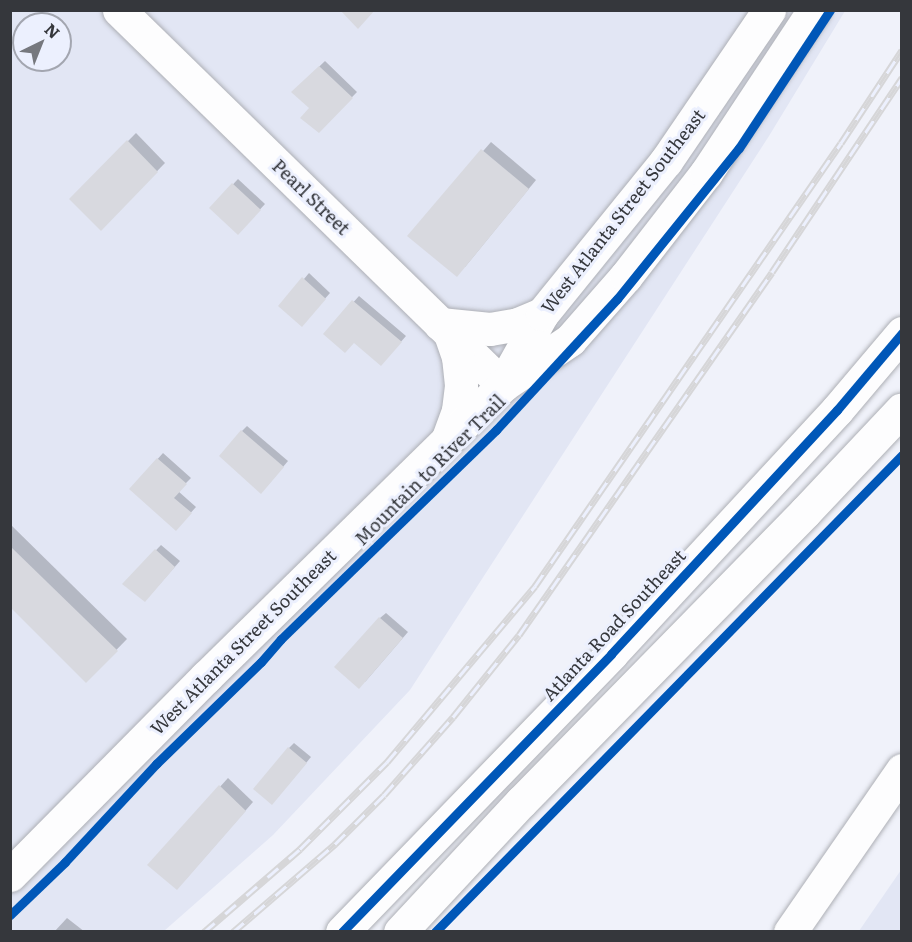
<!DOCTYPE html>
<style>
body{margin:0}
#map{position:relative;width:912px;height:942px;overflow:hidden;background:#f0f2fa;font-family:Literata,serif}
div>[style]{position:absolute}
.built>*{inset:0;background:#e2e6f4}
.shadow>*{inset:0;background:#0003}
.building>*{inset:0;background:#d8d9df}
.roads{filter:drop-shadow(0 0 2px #adafb5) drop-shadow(0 0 2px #adafb5)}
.minor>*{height:33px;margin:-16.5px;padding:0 16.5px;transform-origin:16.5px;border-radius:16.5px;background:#fdfdfe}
.major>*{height:33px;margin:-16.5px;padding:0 16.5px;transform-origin:16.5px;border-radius:16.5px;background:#fdfdfe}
.rail>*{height:7px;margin-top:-3.5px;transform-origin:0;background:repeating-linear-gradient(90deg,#ecf0fe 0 14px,#d6d6d8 0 28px);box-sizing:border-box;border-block:2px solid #d6d6d8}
.cycleway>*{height:9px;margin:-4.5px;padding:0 4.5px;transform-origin:4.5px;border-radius:4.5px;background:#0057b8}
span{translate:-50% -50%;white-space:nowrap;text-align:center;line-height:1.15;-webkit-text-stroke:6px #ecf0fe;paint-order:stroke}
.street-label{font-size:18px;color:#35373c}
.frame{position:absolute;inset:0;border:12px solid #35373c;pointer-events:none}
.north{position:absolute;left:12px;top:12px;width:60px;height:60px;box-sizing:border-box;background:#ecf0fe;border:2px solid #a3a6b0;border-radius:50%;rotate:43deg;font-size:16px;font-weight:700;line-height:24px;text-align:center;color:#35373c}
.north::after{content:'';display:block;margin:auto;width:21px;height:27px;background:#76787e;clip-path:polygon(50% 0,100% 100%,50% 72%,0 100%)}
</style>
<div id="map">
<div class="built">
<div style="clip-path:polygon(evenodd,10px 11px,845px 11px,769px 136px,410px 690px,273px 835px,164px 931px,11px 931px,10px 11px,24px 24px,60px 24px,60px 60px,24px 60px,24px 24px)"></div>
<div style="clip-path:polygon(901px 870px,901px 931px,859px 931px)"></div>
</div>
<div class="shadow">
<div style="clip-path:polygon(325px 61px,357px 92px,319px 131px,311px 108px,293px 92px)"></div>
<div style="clip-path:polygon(136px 133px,165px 163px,101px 229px,71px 199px)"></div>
<div style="clip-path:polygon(491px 142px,536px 180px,465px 267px,409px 236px)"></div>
<div style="clip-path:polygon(238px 179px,265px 204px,243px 228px,211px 208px)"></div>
<div style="clip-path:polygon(309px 273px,330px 293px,307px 319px,304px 279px)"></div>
<div style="clip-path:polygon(359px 296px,406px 336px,386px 359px,354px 341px,325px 334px)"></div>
<div style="clip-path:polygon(247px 426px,288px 461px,267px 486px,242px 431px)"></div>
<div style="clip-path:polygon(163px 453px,191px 478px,178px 491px,196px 507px,176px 529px,131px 489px)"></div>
<div style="clip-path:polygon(10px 524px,127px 639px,86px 681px,10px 605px)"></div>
<div style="clip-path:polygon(161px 545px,180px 561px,150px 595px,124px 584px)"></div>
<div style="clip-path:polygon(386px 613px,408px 632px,365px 682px,380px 618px)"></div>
<div style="clip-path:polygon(294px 743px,311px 757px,277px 798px,289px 748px)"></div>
<div style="clip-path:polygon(228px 778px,253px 802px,185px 880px,149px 865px)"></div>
<div style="clip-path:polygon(67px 918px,85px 932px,54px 932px)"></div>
</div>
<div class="building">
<div style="clip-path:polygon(340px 10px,375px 10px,358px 29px)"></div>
<div style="clip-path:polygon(319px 66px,353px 98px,319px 133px,300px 118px,309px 108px,291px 92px)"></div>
<div style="clip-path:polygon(127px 140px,158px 172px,101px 231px,69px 199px)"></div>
<div style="clip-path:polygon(481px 149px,529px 189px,457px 277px,407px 236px)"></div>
<div style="clip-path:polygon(232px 183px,261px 210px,238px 235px,209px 208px)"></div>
<div style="clip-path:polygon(302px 277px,326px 299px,302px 327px,278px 306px)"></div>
<div style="clip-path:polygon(352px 300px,402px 342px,381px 366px,354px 343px,345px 353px,323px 334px)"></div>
<div style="clip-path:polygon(241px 430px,284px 467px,261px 494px,219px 456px)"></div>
<div style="clip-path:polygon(157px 458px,187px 484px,174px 498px,192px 513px,176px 531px,129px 489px)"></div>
<div style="clip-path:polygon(10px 546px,118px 651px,86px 683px,10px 607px)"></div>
<div style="clip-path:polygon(155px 549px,175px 567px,145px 602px,122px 584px)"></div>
<div style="clip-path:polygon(379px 617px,403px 638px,359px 689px,334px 667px)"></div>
<div style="clip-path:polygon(288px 747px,307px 763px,272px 805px,253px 789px)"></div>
<div style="clip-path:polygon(219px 785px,246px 811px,177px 890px,147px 865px)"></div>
</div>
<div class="roads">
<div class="minor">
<div style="left:119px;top:10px;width:537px;rotate:44.32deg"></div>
<div style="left:440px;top:324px;width:50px;rotate:5.7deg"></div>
<div style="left:490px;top:329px;width:28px;rotate:-10deg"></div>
<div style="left:518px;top:324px;width:26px;rotate:-23deg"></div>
<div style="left:505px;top:380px;width:76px;rotate:-60.7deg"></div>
<div style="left:542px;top:314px;width:197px;rotate:-51deg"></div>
<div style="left:666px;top:161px;width:183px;rotate:-55.7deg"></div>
<div style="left:448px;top:438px;width:30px;rotate:-70deg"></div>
<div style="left:458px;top:410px;width:25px;rotate:-83deg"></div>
<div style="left:461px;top:385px;width:28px;rotate:-96deg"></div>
<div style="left:458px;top:357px;width:24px;rotate:-109deg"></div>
<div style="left:10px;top:875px;width:279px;rotate:-45.3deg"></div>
<div style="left:206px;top:677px;width:417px;rotate:-44.5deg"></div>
<div style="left:503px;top:385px;width:81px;rotate:-33.9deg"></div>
<div style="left:570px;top:340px;width:85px;rotate:-48.8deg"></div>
<div style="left:626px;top:276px;width:130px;rotate:-52.2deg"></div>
<div style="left:706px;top:173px;width:196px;rotate:-56.5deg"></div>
<div style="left:790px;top:932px;width:197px;rotate:-55.3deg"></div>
</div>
<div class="major">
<div style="left:342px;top:932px;width:387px;rotate:-45.9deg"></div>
<div style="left:611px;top:654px;width:333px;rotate:-47.2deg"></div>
<div style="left:837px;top:410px;width:101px;rotate:-49.8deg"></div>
<div style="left:400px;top:932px;width:178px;rotate:-47.1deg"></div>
<div style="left:521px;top:802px;width:406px;rotate:-45.6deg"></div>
<div style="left:805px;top:512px;width:141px;rotate:-46.7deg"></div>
</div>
</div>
<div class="rail">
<div style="left:204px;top:932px;width:127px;rotate:-40.8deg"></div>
<div style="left:300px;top:849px;width:123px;rotate:-45deg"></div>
<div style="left:387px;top:762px;width:230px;rotate:-49.9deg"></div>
<div style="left:535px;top:586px;width:538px;rotate:-55.37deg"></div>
<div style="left:841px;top:143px;width:111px;rotate:-56.7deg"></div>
<div style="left:233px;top:932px;width:135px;rotate:-40.8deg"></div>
<div style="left:335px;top:844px;width:69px;rotate:-45deg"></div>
<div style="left:384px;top:795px;width:104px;rotate:-48.5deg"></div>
<div style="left:453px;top:717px;width:105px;rotate:-51.2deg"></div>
<div style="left:519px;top:635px;width:442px;rotate:-55.1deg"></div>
<div style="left:772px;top:272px;width:234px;rotate:-56.2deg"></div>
</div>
<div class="cycleway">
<div style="left:10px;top:915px;width:76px;rotate:-43.9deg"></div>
<div style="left:65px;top:862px;width:134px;rotate:-47.1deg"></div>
<div style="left:156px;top:764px;width:146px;rotate:-44.2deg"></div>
<div style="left:261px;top:662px;width:30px;rotate:-49deg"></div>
<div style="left:281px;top:639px;width:300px;rotate:-44.2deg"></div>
<div style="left:496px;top:430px;width:178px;rotate:-47.3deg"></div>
<div style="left:617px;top:299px;width:194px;rotate:-51.1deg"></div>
<div style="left:739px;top:148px;width:165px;rotate:-56.6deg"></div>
<div style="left:342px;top:932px;width:387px;rotate:-45.9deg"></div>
<div style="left:611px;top:654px;width:333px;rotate:-47.2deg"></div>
<div style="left:837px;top:410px;width:101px;rotate:-49.8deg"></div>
<div style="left:435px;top:932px;width:668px;rotate:-45.61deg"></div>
</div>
<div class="street-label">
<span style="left:311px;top:197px;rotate:44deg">Pearl Street</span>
<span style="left:623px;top:211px;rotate:-52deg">West Atlanta Street Southeast</span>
<span style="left:430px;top:470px;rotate:-45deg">Mountain to River Trail</span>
<span style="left:614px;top:625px;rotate:-47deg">Atlanta Road Southeast</span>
<span style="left:243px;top:642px;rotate:-45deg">West Atlanta Street Southeast</span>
</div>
<div class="frame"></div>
<div class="north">N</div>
</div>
